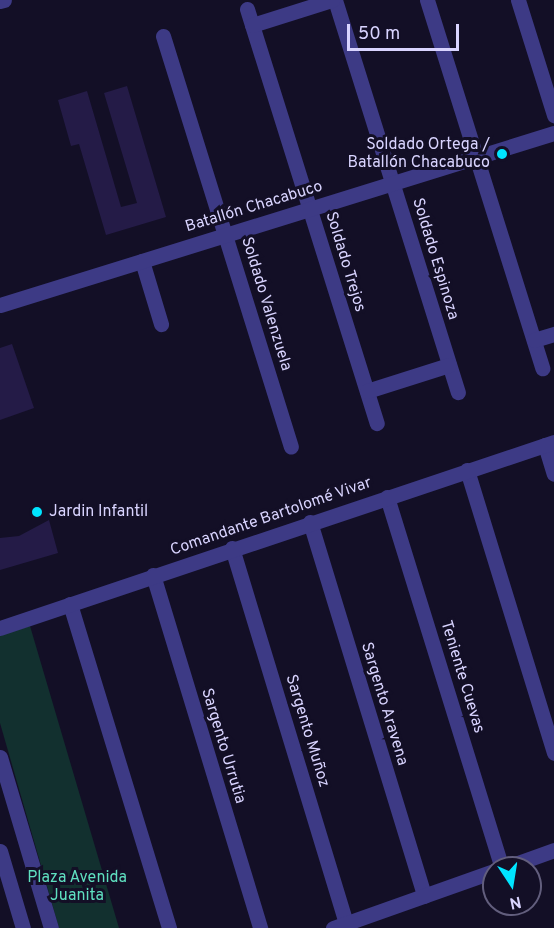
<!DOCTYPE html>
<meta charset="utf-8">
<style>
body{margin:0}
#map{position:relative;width:554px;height:928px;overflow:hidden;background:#130f26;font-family:Overpass,sans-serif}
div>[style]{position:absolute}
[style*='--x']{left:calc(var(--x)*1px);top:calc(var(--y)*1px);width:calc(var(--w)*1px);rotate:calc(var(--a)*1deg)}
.green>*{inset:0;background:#12302f}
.building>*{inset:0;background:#241b47}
.minor>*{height:15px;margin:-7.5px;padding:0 7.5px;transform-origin:7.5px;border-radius:7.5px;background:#3d3a85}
.tertiary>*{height:15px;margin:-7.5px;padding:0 7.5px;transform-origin:7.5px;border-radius:7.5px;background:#3d3a85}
.dots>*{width:16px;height:16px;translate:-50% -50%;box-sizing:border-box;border:3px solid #130f26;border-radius:50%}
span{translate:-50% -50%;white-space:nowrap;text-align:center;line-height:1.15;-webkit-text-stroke:6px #130f26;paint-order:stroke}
.poi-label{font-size:16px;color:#d9d4ff}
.right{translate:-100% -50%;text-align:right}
.left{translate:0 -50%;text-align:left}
.street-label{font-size:16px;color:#d9d4ff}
.park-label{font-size:16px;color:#5fe0c0}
.north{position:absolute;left:482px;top:856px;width:60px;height:60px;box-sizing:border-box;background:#130f26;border:2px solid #625e7d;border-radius:50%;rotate:168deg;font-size:16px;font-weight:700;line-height:24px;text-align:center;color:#d9d4ff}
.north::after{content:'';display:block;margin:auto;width:21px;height:27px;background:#00e5ff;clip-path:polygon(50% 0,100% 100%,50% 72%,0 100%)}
.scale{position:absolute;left:347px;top:24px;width:112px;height:27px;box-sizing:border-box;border:3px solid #d9d4ff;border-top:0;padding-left:8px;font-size:18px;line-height:21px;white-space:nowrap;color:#d9d4ff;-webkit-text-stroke:4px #130f26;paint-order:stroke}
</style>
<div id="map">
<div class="green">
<div style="clip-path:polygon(30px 626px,119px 928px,59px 928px,0 723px,0 635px)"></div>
</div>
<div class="building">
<div style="clip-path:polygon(127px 86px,166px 217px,106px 235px,79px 144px,71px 146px,58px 100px,87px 91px,121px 207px,137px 203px,104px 93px)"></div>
<div style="clip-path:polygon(12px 344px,34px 408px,0 420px,0 348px)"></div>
<div style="clip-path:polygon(49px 520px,58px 553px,0 570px,0 538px,19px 536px)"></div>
</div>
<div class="minor">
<div style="--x:335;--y:0;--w:411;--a:72.6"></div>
<div style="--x:427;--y:0;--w:386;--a:72.6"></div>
<div style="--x:518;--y:0;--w:121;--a:72.6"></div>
<div style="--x:0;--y:1;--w:4;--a:-14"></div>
<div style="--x:247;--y:9;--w:434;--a:72.6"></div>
<div style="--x:252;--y:25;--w:84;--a:-17.4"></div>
<div style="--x:163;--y:36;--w:430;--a:72.7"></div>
<div style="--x:142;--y:261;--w:66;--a:73.2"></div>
<div style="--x:534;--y:340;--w:21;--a:-17"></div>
<div style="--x:367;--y:391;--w:86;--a:-17.6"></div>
<div style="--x:545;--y:445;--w:30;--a:73"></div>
<div style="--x:467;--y:470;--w:296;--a:72.9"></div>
<div style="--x:387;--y:497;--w:388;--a:72.8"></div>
<div style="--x:310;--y:522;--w:391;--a:73"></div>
<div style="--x:232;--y:548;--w:393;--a:73.1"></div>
<div style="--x:153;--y:575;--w:369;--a:73.1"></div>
<div style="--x:70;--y:604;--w:339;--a:73"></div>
<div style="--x:0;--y:628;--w:584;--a:-18.56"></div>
<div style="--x:504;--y:868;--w:53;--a:-19.8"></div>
<div style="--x:333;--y:928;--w:171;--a:-19.5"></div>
</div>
<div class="tertiary">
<div style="--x:0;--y:305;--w:580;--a:-17.25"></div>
<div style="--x:0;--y:757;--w:178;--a:73.4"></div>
<div style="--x:0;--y:851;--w:80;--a:73.4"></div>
</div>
<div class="dots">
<div style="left:502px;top:154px;background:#00e5ff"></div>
<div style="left:37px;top:512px;background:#00e5ff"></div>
</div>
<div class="poi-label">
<span class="right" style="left:490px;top:154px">Soldado Ortega /<br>Batallón Chacabuco</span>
<span class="left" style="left:49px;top:512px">Jardin Infantil</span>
</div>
<div class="street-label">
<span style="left:254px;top:207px;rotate:-17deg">Batallón Chacabuco</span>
<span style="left:435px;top:259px;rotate:73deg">Soldado Espinoza</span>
<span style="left:345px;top:262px;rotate:73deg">Soldado Trejos</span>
<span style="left:266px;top:304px;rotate:73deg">Soldado Valenzuela</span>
<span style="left:271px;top:517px;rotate:-19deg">Comandante Bartolomé Vivar</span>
<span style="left:462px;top:677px;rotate:73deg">Teniente Cuevas</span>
<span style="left:384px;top:704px;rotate:73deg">Sargento Aravena</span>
<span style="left:307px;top:731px;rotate:73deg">Sargento Muñoz</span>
<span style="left:223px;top:746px;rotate:73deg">Sargento Urrutia</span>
</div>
<div class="park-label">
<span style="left:77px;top:887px">Plaza Avenida<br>Juanita</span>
</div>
<div class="north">N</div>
<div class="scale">50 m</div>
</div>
